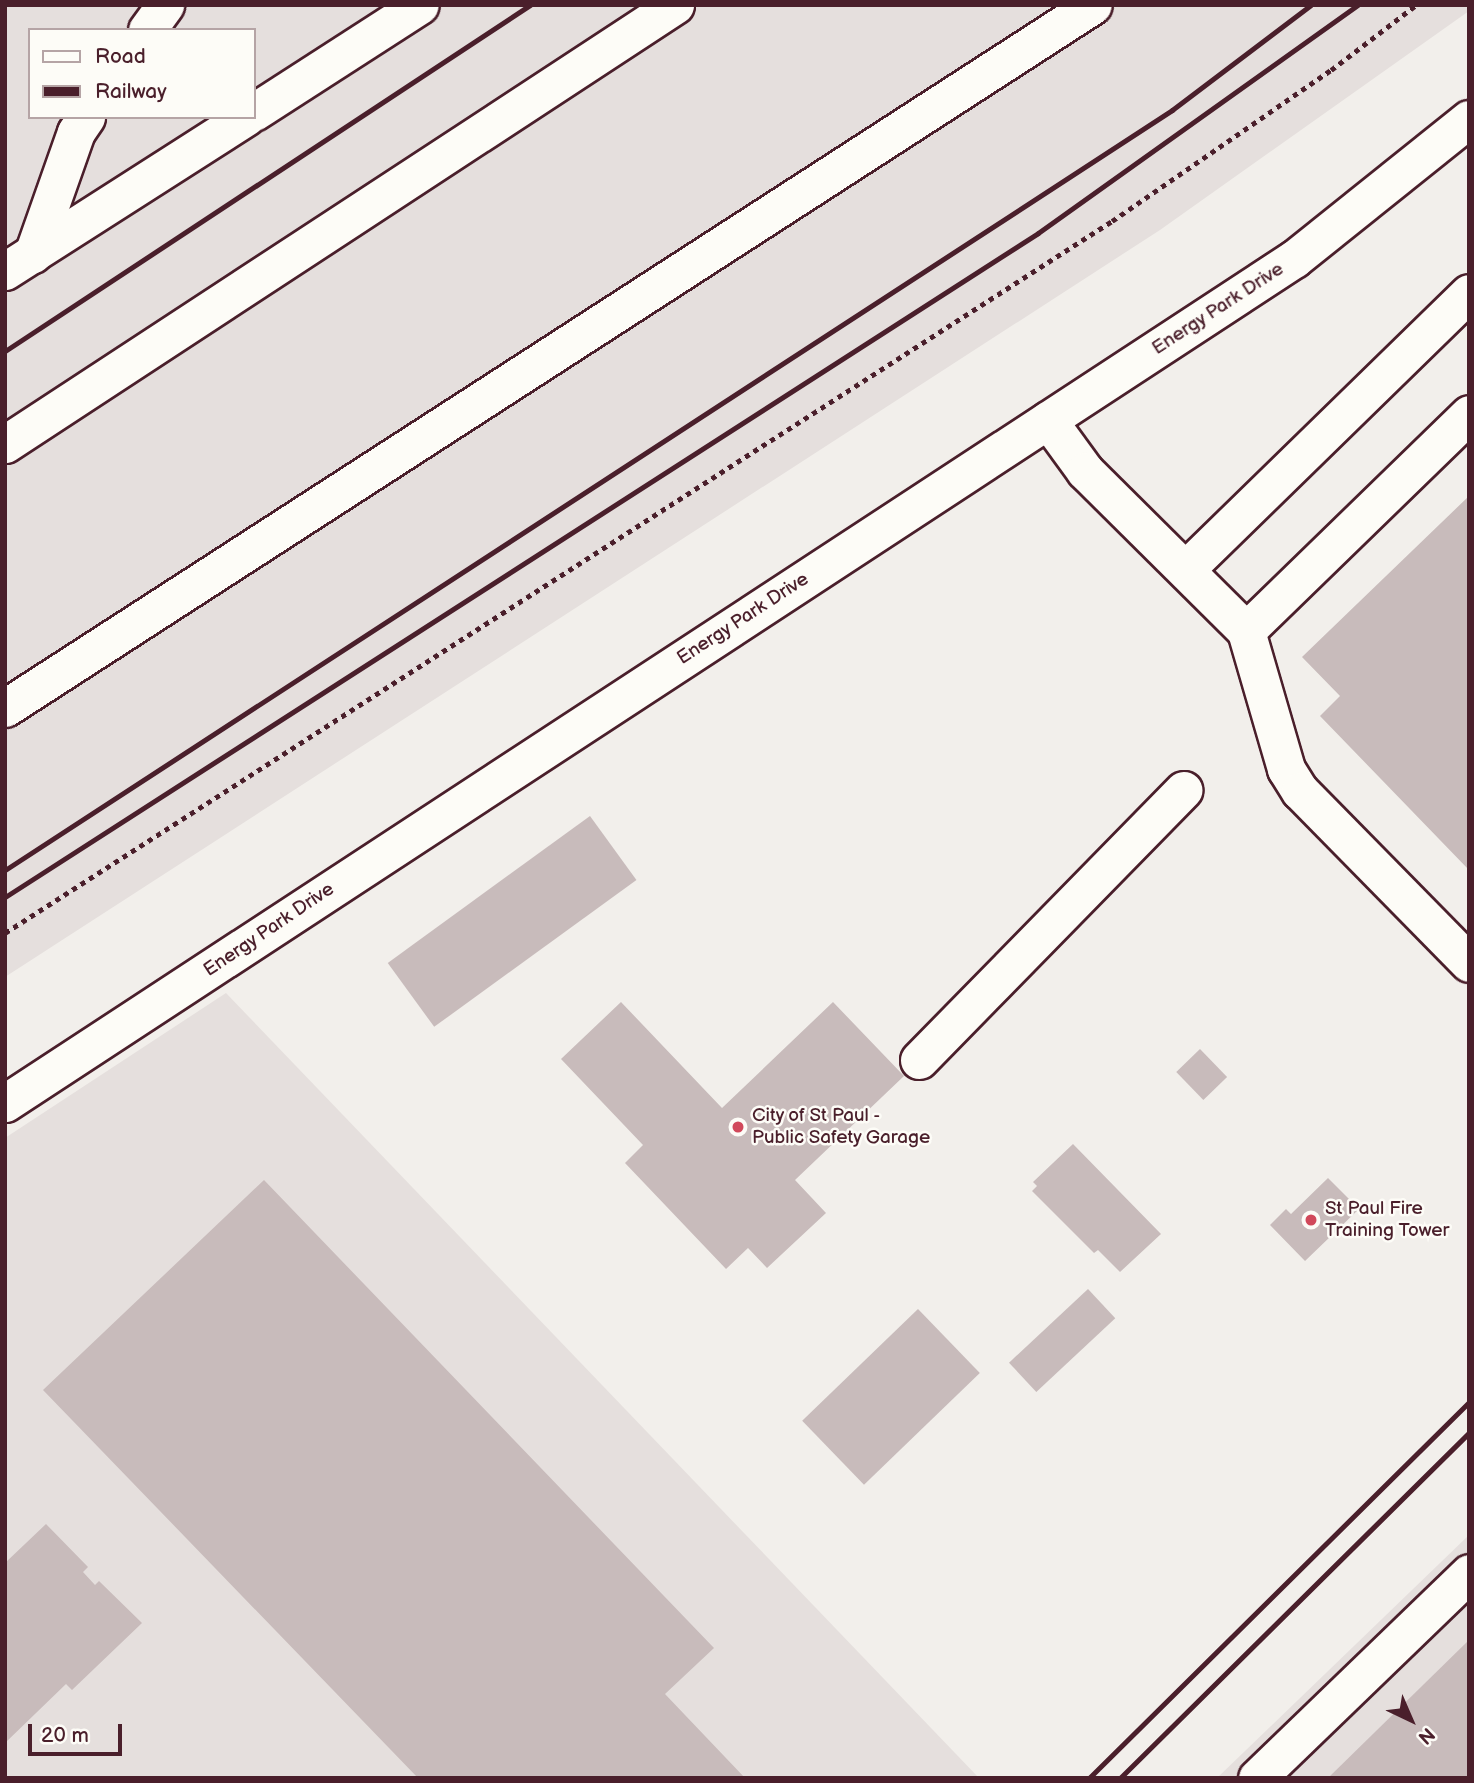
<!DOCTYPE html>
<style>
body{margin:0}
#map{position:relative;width:1474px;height:1783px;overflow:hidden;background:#f2efeb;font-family:"Balsamiq Sans",sans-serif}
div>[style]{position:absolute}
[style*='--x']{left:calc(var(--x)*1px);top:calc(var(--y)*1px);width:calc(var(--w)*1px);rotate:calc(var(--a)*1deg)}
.built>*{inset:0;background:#e5dfdd}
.building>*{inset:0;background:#c8bbbb;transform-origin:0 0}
.path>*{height:4.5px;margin-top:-2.25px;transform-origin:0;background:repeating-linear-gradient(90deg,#4a1f2b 0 5px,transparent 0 10px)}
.roads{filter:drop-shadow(2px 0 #4a1f2b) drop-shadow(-2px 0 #4a1f2b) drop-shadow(0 2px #4a1f2b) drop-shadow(0 -2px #4a1f2b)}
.minor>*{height:37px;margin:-18.5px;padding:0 18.5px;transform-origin:18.5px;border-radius:18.5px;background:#fdfcf7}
.rail>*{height:5px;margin:-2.5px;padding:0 2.5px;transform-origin:2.5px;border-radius:2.5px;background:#4a1f2b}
.dots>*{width:19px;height:19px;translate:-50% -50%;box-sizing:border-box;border:4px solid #fdfcf7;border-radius:50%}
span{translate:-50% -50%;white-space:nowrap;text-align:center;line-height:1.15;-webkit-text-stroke:5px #fdfcf7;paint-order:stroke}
.street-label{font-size:19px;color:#4a1f2b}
.poi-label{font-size:19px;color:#4a1f2b}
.left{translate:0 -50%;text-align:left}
.frame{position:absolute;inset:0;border:7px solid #4a1f2b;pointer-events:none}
.legend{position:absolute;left:28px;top:28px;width:228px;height:91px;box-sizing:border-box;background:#fdfcf7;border:2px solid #b5a4a5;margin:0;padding:9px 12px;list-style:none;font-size:21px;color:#4a1f2b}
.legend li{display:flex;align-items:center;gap:14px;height:35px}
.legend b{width:35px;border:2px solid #b5a4a5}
.north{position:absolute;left:1376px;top:1685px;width:70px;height:70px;-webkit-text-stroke:5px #fdfcf7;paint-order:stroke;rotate:136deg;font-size:19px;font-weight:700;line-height:28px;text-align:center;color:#4a1f2b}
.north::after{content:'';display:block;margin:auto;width:24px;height:32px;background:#4a1f2b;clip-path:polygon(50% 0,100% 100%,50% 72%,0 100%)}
.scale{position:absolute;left:28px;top:1724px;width:94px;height:32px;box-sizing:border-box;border:4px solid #4a1f2b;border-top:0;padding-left:9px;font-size:21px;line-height:24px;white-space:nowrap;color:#4a1f2b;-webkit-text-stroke:5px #fdfcf7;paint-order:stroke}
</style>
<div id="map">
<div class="built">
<div style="clip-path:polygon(evenodd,5px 5px,1469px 5px,1469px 11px,1160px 230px,5px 977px,5px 5px,30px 30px,254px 30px,254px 117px,30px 117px,30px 30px)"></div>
<div style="clip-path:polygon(226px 993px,979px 1778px,5px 1778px,5px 1138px)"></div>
<div style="clip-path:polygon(1469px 1535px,1469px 1778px,1217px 1778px)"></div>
</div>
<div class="building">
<div style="clip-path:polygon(1469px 496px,1469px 870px,1320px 716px,1340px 696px,1302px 657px)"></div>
<div style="left:590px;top:816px;width:79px;height:250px;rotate:54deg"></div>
<div style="clip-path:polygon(621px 1002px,722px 1108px,833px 1002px,904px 1076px,795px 1180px,826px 1213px,767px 1268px,748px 1248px,726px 1269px,625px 1163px,643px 1145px,561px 1059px)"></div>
<div style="left:1200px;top:1049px;width:39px;height:33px;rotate:46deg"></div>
<div style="clip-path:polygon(1073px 1144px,1161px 1234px,1120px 1272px,1098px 1250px,1094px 1253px,1032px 1191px,1037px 1186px,1033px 1182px)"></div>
<div style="clip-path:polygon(1328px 1178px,1359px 1209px,1305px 1261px,1270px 1225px,1286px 1209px,1291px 1214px)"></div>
<div style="clip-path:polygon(264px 1180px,714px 1648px,665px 1694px,745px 1778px,418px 1778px,43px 1390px)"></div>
<div style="left:1088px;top:1289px;width:40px;height:108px;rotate:47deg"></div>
<div style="left:918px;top:1309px;width:89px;height:161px;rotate:46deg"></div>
<div style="clip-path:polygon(46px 1524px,88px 1567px,83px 1572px,95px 1585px,99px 1581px,142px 1623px,72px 1690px,66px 1684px,5px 1743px,5px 1563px)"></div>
<div style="clip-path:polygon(1469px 1640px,1469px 1778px,1328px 1778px)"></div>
</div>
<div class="path">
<div style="--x:5;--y:933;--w:1316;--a:-32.75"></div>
<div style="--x:1112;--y:221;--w:266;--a:-34.6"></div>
<div style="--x:1331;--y:70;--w:107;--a:-37.4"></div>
</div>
<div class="roads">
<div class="minor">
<div style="--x:147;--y:30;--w:31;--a:-54"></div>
<div style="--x:254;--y:112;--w:197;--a:-32.8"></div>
<div style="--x:33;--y:254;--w:129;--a:-70.6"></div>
<div style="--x:76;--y:132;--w:18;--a:-56"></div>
<div style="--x:5;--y:271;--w:286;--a:-32.6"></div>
<div style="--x:1048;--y:420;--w:63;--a:54"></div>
<div style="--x:1085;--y:471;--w:227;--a:44.8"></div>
<div style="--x:1246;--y:631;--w:144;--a:73.8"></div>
<div style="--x:1286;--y:769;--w:26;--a:58"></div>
<div style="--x:1300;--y:791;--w:241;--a:45.5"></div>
<div style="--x:5;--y:444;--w:801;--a:-33.23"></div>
<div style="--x:1186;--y:569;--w:395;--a:-44.3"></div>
<div style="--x:1246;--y:631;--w:311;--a:-44.2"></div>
<div style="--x:5;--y:708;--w:1295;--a:-32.87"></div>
<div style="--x:919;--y:1060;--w:378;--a:-45.6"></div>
<div style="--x:5;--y:1103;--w:1541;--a:-33.22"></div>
<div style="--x:1294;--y:259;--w:224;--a:-38.7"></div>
<div style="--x:1257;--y:1778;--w:295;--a:-44"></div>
</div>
</div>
<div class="rail">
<div style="--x:5;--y:351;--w:629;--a:-33.39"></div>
<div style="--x:5;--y:870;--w:1393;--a:-33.07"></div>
<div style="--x:1172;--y:110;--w:174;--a:-37.1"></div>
<div style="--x:5;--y:897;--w:1228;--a:-32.73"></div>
<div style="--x:1038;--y:233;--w:393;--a:-35.5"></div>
<div style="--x:1089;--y:1778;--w:535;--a:-44.7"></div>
<div style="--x:1120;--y:1778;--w:491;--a:-44.7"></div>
</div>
<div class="dots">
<div style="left:738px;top:1127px;background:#d1495b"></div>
<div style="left:1311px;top:1220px;background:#d1495b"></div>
</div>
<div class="street-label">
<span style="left:1218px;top:309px;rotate:-33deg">Energy Park Drive</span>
<span style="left:743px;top:619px;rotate:-33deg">Energy Park Drive</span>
<span style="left:269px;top:930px;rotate:-34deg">Energy Park Drive</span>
</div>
<div class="poi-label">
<span class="left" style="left:752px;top:1127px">City of St Paul -<br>Public Safety Garage</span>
<span class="left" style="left:1325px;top:1220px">St Paul Fire<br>Training Tower</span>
</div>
<div class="frame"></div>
<ul class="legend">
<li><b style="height:9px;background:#fdfcf7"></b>Road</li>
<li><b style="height:9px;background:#4a1f2b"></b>Railway</li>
</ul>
<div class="north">N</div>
<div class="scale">20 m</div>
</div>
